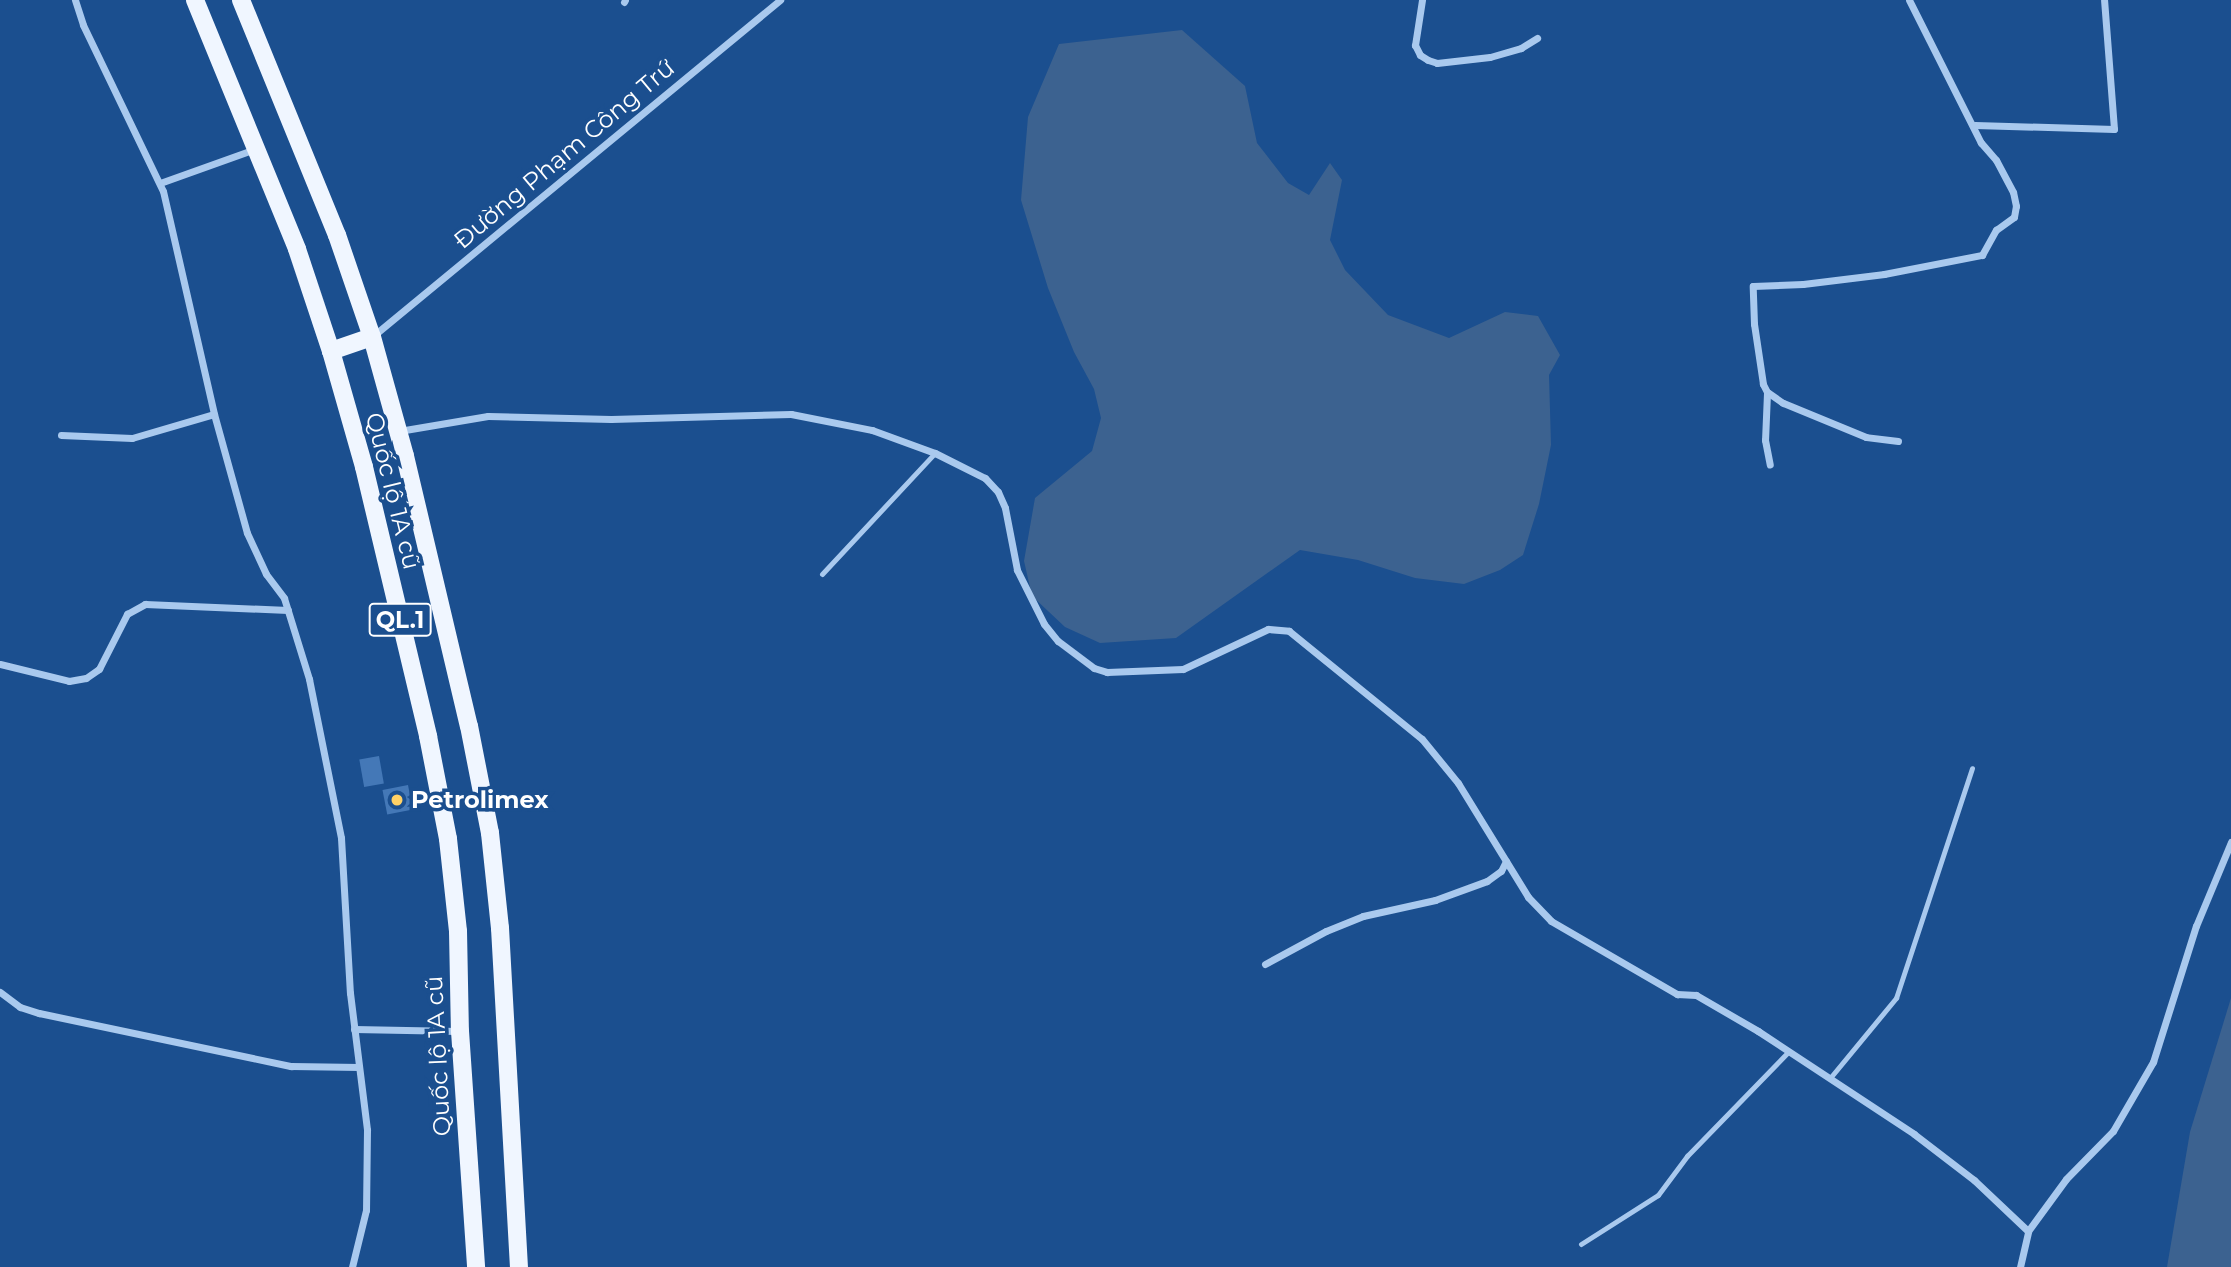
<!DOCTYPE html>
<meta charset="utf-8">
<style>
body{margin:0}
#map{position:relative;width:2231px;height:1267px;overflow:hidden;background:#1b4f8f;font-family:Montserrat,sans-serif}
div>[style]{position:absolute}
[style*='--x']{left:calc(var(--x)*1px);top:calc(var(--y)*1px);width:calc(var(--w)*1px);rotate:calc(var(--a)*1deg)}
.water>*{inset:0;background:#3c6290}
.building>*{inset:0;background:#4478b7;transform-origin:0 0}
.lane>*{height:5px;margin:-2.5px;padding:0 2.5px;transform-origin:2.5px;border-radius:2.5px;background:#a9c9ee}
.street>*{height:7px;margin:-3.5px;padding:0 3.5px;transform-origin:3.5px;border-radius:3.5px;background:#a9c9ee}
.primary>*{height:18px;margin:-9px;padding:0 9px;transform-origin:9px;border-radius:9px;background:#f0f6ff}
.dots>*{width:19px;height:19px;translate:-50% -50%;box-sizing:border-box;border:4px solid #1b4f8f;border-radius:50%}
span{translate:-50% -50%;white-space:nowrap;text-align:center;line-height:1.15;-webkit-text-stroke:7px #1b4f8f;paint-order:stroke}
.shield-label span{padding:2px 5px;background:#1b4f8f;border:2px solid;border-radius:5px;-webkit-text-stroke-width:0}
.shield-label{font-size:23px;color:#fff;font-weight:700}
.street-label{font-size:24px;color:#fff}
.poi-label{font-size:24px;color:#fff;font-weight:700}
.left{translate:0 -50%;text-align:left}
</style>
<div id="map">
<div class="water">
<div style="clip-path:polygon(1182px 30px,1245px 86px,1257px 143px,1288px 183px,1309px 195px,1330px 163px,1342px 180px,1330px 240px,1345px 270px,1388px 315px,1449px 338px,1505px 312px,1538px 316px,1560px 355px,1549px 375px,1551px 445px,1539px 504px,1523px 555px,1500px 570px,1464px 584px,1415px 578px,1358px 560px,1300px 550px,1176px 638px,1100px 643px,1065px 627px,1032px 596px,1024px 561px,1035px 498px,1092px 451px,1101px 418px,1094px 389px,1074px 352px,1048px 288px,1021px 200px,1028px 117px,1059px 44px)"></div>
<div style="clip-path:polygon(2231px 998px,2231px 1267px,2167px 1267px,2190px 1132px)"></div>
</div>
<div class="building">
<div style="left:379px;top:756px;width:28px;height:20px;rotate:80deg"></div>
<div style="left:408px;top:785px;width:25px;height:26px;rotate:79deg"></div>
</div>
<div class="lane">
<div style="--x:822;--y:574;--w:166;--a:-47"></div>
<div style="--x:1830;--y:1078;--w:104;--a:-50.5"></div>
<div style="--x:1896;--y:998;--w:242;--a:-71.7"></div>
<div style="--x:1581;--y:1244;--w:91;--a:-32.5"></div>
<div style="--x:1658;--y:1195;--w:49;--a:-53.4"></div>
<div style="--x:1687;--y:1156;--w:146;--a:-45.8"></div>
</div>
<div class="street">
<div style="--x:75;--y:0;--w:26;--a:72"></div>
<div style="--x:83;--y:25;--w:184;--a:64.3"></div>
<div style="--x:163;--y:191;--w:229;--a:77.1"></div>
<div style="--x:214;--y:414;--w:123;--a:74.5"></div>
<div style="--x:247;--y:533;--w:45;--a:65.1"></div>
<div style="--x:266;--y:574;--w:30;--a:53"></div>
<div style="--x:284;--y:598;--w:85;--a:72.8"></div>
<div style="--x:309;--y:679;--w:162;--a:78.6"></div>
<div style="--x:341;--y:838;--w:155;--a:86.7"></div>
<div style="--x:350;--y:993;--w:138;--a:82.9"></div>
<div style="--x:367;--y:1130;--w:80;--a:90.7"></div>
<div style="--x:366;--y:1210;--w:59;--a:103.8"></div>
<div style="--x:1422;--y:0;--w:46;--a:98.8"></div>
<div style="--x:1415;--y:45;--w:11;--a:63"></div>
<div style="--x:1420;--y:55;--w:9;--a:32"></div>
<div style="--x:1428;--y:60;--w:9;--a:18"></div>
<div style="--x:1437;--y:63;--w:53;--a:-6.5"></div>
<div style="--x:1490;--y:57;--w:32;--a:-16"></div>
<div style="--x:1521;--y:48;--w:19;--a:-32"></div>
<div style="--x:624;--y:2;--w:2;--a:-63"></div>
<div style="--x:1975;--y:125;--w:139;--a:1.6"></div>
<div style="--x:2114;--y:129;--w:129;--a:-94.4"></div>
<div style="--x:160;--y:183;--w:101;--a:-19.7"></div>
<div style="--x:373;--y:336;--w:528;--a:-39.54"></div>
<div style="--x:1767;--y:393;--w:47;--a:92.4"></div>
<div style="--x:1765;--y:440;--w:25;--a:79"></div>
<div style="--x:399;--y:431;--w:90;--a:-9.6"></div>
<div style="--x:488;--y:416;--w:123;--a:1.4"></div>
<div style="--x:611;--y:419;--w:180;--a:-1.6"></div>
<div style="--x:791;--y:414;--w:83;--a:11.2"></div>
<div style="--x:872;--y:430;--w:67;--a:20.1"></div>
<div style="--x:935;--y:453;--w:56;--a:26.6"></div>
<div style="--x:985;--y:478;--w:19;--a:47"></div>
<div style="--x:998;--y:492;--w:17;--a:66"></div>
<div style="--x:1005;--y:508;--w:63;--a:79"></div>
<div style="--x:1017;--y:570;--w:60;--a:63.4"></div>
<div style="--x:1044;--y:624;--w:22;--a:51"></div>
<div style="--x:1058;--y:641;--w:45;--a:36.9"></div>
<div style="--x:1094;--y:668;--w:14;--a:17"></div>
<div style="--x:1107;--y:672;--w:76;--a:-2.3"></div>
<div style="--x:1183;--y:669;--w:94;--a:-25.2"></div>
<div style="--x:1268;--y:629;--w:21;--a:5"></div>
<div style="--x:1289;--y:631;--w:171;--a:39.1"></div>
<div style="--x:1422;--y:739;--w:57;--a:50.7"></div>
<div style="--x:1458;--y:783;--w:134;--a:58.4"></div>
<div style="--x:1528;--y:897;--w:33;--a:46"></div>
<div style="--x:1551;--y:921;--w:146;--a:30.1"></div>
<div style="--x:1677;--y:994;--w:19;--a:3"></div>
<div style="--x:1696;--y:995;--w:72;--a:30.1"></div>
<div style="--x:1758;--y:1031;--w:187;--a:33.4"></div>
<div style="--x:1914;--y:1134;--w:76;--a:37.5"></div>
<div style="--x:1974;--y:1180;--w:74;--a:43.4"></div>
<div style="--x:61;--y:435;--w:71;--a:2.4"></div>
<div style="--x:132;--y:438;--w:85;--a:-16.3"></div>
<div style="--x:1898;--y:441;--w:32;--a:-173"></div>
<div style="--x:1866;--y:437;--w:90;--a:-157.7"></div>
<div style="--x:1783;--y:403;--w:19;--a:-145"></div>
<div style="--x:1767;--y:392;--w:9;--a:-117"></div>
<div style="--x:1763;--y:384;--w:61;--a:-98.5"></div>
<div style="--x:1754;--y:324;--w:38;--a:-92"></div>
<div style="--x:1753;--y:286;--w:50;--a:-2.3"></div>
<div style="--x:1803;--y:284;--w:82;--a:-7"></div>
<div style="--x:1884;--y:274;--w:100;--a:-11"></div>
<div style="--x:1982;--y:255;--w:29;--a:-61"></div>
<div style="--x:1996;--y:230;--w:22;--a:-36"></div>
<div style="--x:2014;--y:217;--w:11;--a:-80"></div>
<div style="--x:2016;--y:206;--w:14;--a:-102"></div>
<div style="--x:2013;--y:192;--w:36;--a:-118"></div>
<div style="--x:1996;--y:160;--w:23;--a:-131"></div>
<div style="--x:1981;--y:143;--w:160;--a:-116.7"></div>
<div style="--x:0;--y:664;--w:71;--a:13.8"></div>
<div style="--x:69;--y:681;--w:17;--a:-10"></div>
<div style="--x:86;--y:678;--w:16;--a:-35"></div>
<div style="--x:99;--y:669;--w:62;--a:-63"></div>
<div style="--x:127;--y:614;--w:21;--a:-29"></div>
<div style="--x:145;--y:604;--w:143;--a:2.4"></div>
<div style="--x:1265;--y:964;--w:69;--a:-28.4"></div>
<div style="--x:1326;--y:931;--w:40;--a:-22"></div>
<div style="--x:1363;--y:916;--w:74;--a:-12.5"></div>
<div style="--x:1435;--y:900;--w:55;--a:-20.1"></div>
<div style="--x:1487;--y:881;--w:17;--a:-36"></div>
<div style="--x:1501;--y:871;--w:11;--a:-63"></div>
<div style="--x:0;--y:992;--w:25;--a:37"></div>
<div style="--x:20;--y:1007;--w:20;--a:18"></div>
<div style="--x:39;--y:1013;--w:258;--a:11.9"></div>
<div style="--x:291;--y:1066;--w:68;--a:0.8"></div>
<div style="--x:354;--y:1029;--w:104;--a:1.1"></div>
<div style="--x:2020;--y:1267;--w:37;--a:-77"></div>
<div style="--x:2028;--y:1231;--w:64;--a:-53.8"></div>
<div style="--x:2066;--y:1179;--w:67;--a:-45.6"></div>
<div style="--x:2113;--y:1131;--w:80;--a:-59.9"></div>
<div style="--x:2153;--y:1062;--w:143;--a:-72.5"></div>
<div style="--x:2196;--y:926;--w:91;--a:-67.4"></div>
</div>
<div class="primary">
<div style="--x:195;--y:0;--w:269;--a:67.7"></div>
<div style="--x:297;--y:249;--w:108;--a:71.6"></div>
<div style="--x:331;--y:351;--w:121;--a:74.1"></div>
<div style="--x:364;--y:467;--w:277;--a:76.6"></div>
<div style="--x:428;--y:736;--w:105;--a:79"></div>
<div style="--x:448;--y:839;--w:93;--a:83.8"></div>
<div style="--x:458;--y:931;--w:100;--a:88.9"></div>
<div style="--x:460;--y:1031;--w:237;--a:86.1"></div>
<div style="--x:241;--y:0;--w:254;--a:67.8"></div>
<div style="--x:337;--y:235;--w:108;--a:71.1"></div>
<div style="--x:372;--y:337;--w:123;--a:74.5"></div>
<div style="--x:405;--y:456;--w:277;--a:76.7"></div>
<div style="--x:469;--y:726;--w:109;--a:78.9"></div>
<div style="--x:490;--y:833;--w:96;--a:84"></div>
<div style="--x:500;--y:928;--w:340;--a:86.8"></div>
<div style="--x:331;--y:351;--w:43;--a:-18.9"></div>
</div>
<div class="dots">
<div style="left:397px;top:800px;background:#ffd166"></div>
</div>
<div class="shield-label">
<span style="left:400px;top:620px">QL.1</span>
</div>
<div class="street-label">
<span style="left:564px;top:154px;rotate:-40deg">Đường Phạm Công Trứ</span>
<span style="left:393px;top:491px;rotate:76deg">Quốc lộ 1A cũ</span>
<span style="left:438px;top:1056px;rotate:-93deg">Quốc lộ 1A cũ</span>
</div>
<div class="poi-label">
<span class="left" style="left:411px;top:800px">Petrolimex</span>
</div>
</div>
